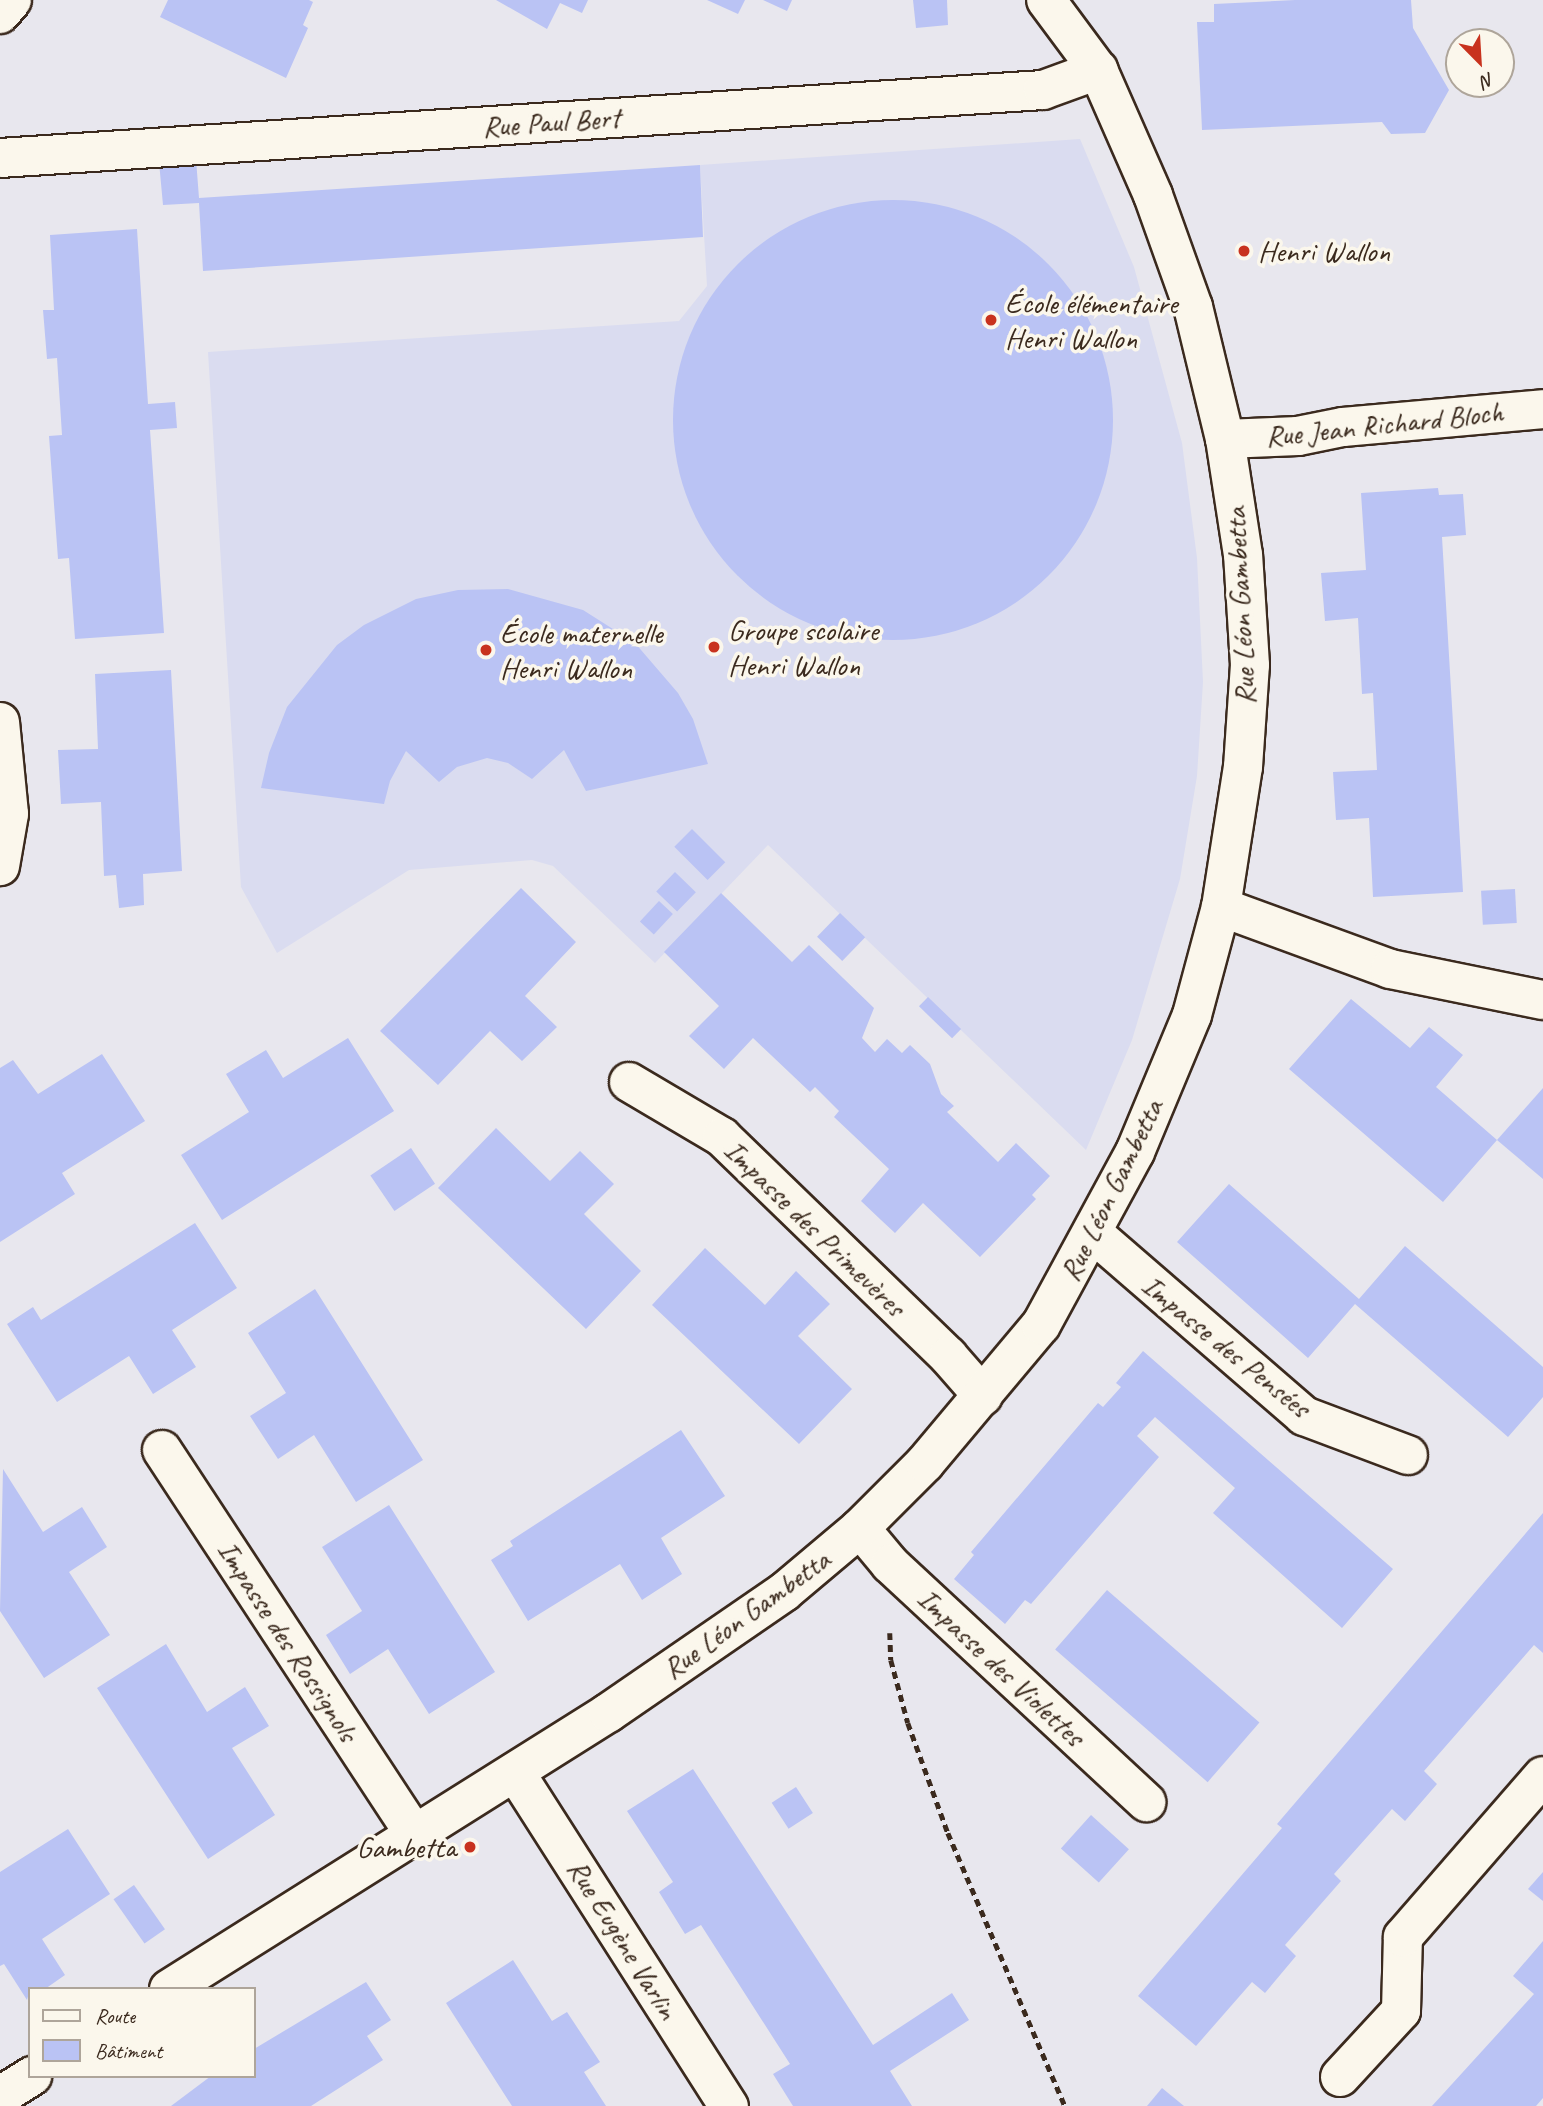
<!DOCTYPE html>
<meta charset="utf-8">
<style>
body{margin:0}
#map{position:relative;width:1543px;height:2106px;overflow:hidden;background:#e8e7ee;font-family:Caveat,sans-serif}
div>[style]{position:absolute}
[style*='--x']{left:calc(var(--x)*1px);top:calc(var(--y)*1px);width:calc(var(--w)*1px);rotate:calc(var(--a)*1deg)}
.built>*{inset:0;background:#dadcf0}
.building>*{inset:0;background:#bac3f4;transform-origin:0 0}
.round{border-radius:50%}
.path>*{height:4.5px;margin-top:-2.25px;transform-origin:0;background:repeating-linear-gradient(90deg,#3b2a1e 0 7px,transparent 0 12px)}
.roads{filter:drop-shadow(2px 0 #3b2a1e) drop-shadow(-2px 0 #3b2a1e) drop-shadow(0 2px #3b2a1e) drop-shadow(0 -2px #3b2a1e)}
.street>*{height:38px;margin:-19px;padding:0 19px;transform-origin:19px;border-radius:19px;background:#fbf7ec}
.dots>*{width:19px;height:19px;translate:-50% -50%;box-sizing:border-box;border:4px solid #fbf7ec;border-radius:50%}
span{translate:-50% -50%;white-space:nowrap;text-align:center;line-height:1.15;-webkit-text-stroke:7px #fbf7ec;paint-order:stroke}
.street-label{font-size:30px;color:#3b2a1e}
.poi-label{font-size:30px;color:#3b2a1e}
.left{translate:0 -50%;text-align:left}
.right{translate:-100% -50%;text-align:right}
.legend{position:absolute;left:28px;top:1987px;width:228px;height:91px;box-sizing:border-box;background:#fbf7ec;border:2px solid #aea59a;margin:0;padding:9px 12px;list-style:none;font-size:21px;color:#3b2a1e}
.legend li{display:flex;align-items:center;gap:14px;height:35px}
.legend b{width:35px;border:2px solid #aea59a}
.north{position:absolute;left:1445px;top:28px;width:70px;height:70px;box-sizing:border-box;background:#fbf7ec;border:2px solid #aea59a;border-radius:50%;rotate:156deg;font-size:19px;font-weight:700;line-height:28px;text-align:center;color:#3b2a1e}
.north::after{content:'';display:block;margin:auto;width:24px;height:32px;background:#c8321e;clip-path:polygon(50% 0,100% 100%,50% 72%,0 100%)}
</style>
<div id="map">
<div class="built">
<div style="clip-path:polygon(1080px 139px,1134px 267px,1182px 443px,1197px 558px,1203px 682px,1197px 776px,1180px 879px,1132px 1040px,1086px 1150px,768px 845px,655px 963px,553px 866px,532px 860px,409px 870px,277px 953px,241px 887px,208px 352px,679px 321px,707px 286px,700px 165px)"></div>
</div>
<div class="building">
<div style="clip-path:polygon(168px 0,309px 0,313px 2px,303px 25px,308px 28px,286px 78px,160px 17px)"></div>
<div style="clip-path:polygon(496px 0,588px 0,582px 13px,560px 3px,547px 29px)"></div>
<div style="clip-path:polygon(707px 0,745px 0,738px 14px)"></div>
<div style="clip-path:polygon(763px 0,792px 0,787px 11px)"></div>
<div style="clip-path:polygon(913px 0,947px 0,948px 25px,916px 28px)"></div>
<div style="clip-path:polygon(1295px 0,1411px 0,1413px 28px,1449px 90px,1425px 133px,1391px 134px,1382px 122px,1202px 130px,1197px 22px,1214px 22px,1214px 4px)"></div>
<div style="clip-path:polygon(196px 159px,199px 198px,700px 165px,703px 237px,203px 271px,199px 203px,163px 205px,159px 162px)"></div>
<div class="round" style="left:673px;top:200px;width:440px;height:440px"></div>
<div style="clip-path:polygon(137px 229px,148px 404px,175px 402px,177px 428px,150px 430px,164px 633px,75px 639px,69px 558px,58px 559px,49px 436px,62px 435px,57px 358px,47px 359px,43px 310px,54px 310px,50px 235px)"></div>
<div style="clip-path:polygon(1438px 488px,1439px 495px,1463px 494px,1466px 535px,1442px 537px,1463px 892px,1373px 897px,1369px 818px,1336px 820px,1333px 772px,1377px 770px,1373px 693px,1362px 694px,1358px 618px,1325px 621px,1321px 573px,1366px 570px,1361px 493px)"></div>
<div style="clip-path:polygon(508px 589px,583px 610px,635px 643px,678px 693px,693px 719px,708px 764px,586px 791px,564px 750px,532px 779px,508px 763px,487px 758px,457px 767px,439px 782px,406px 751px,390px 781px,384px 804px,261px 788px,269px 753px,287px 707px,337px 645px,364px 625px,416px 599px,458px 590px)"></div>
<div style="clip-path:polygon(171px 670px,182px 871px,143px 874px,144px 905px,119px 908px,116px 875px,104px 876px,101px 802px,61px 804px,58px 750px,98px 749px,95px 674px)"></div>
<div style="left:692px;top:829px;width:47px;height:25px;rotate:45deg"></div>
<div style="left:675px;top:872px;width:29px;height:27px;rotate:44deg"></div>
<div style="clip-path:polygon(521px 888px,576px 942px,525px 996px,557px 1027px,522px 1061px,490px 1031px,438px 1085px,380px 1031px)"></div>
<div style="left:1515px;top:889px;width:34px;height:34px;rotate:87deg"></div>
<div style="clip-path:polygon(721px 893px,792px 962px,809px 945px,843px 978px,874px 1008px,862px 1038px,875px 1052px,887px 1039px,902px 1053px,910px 1045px,930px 1064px,941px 1094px,954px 1106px,947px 1112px,998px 1162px,1016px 1143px,1050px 1176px,1032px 1195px,1036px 1199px,980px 1257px,923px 1203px,895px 1233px,881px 1220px,861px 1201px,889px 1169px,834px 1117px,839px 1111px,815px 1087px,810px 1092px,753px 1038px,724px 1069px,689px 1036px,719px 1006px,664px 952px)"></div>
<div style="left:659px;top:901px;width:19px;height:28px;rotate:43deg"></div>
<div style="left:840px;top:913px;width:35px;height:33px;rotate:44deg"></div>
<div style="left:928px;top:997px;width:46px;height:13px;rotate:44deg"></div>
<div style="clip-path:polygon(1351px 999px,1410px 1048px,1429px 1027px,1463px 1055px,1436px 1087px,1497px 1140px,1443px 1202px,1289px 1069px)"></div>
<div style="clip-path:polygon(348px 1038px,394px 1111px,222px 1220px,181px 1155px,249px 1112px,226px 1074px,266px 1050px,283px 1078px)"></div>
<div style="clip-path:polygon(102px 1054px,145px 1121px,62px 1173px,75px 1194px,0 1242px,0 1068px,13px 1060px,38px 1094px)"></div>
<div style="clip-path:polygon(1543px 1088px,1543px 1179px,1497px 1140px)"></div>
<div style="clip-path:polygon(496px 1128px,550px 1181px,580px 1151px,614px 1184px,584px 1214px,641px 1271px,586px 1329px,438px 1188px)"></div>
<div style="left:411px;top:1148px;width:43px;height:49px;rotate:56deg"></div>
<div style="clip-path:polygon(1229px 1184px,1359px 1299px,1405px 1246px,1543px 1367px,1543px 1397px,1508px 1437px,1355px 1304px,1308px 1358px,1177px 1242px)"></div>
<div style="clip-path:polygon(195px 1223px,237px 1288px,172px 1330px,196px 1367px,153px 1394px,129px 1356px,57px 1402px,7px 1324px,33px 1307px,41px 1320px)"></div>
<div style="clip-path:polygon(705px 1248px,765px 1305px,796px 1271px,830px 1304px,798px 1336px,852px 1389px,799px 1444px,652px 1305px)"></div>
<div style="clip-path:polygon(315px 1289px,423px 1460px,356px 1502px,314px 1435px,278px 1459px,250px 1416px,286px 1393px,248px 1333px)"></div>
<div style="clip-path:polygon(1143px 1351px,1393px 1569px,1342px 1628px,1213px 1513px,1235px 1488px,1155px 1417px,1137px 1436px,1159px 1457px,1031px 1604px,1025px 1600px,1005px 1624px,954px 1579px,974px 1555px,971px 1552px,1098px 1403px,1103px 1407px,1121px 1387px,1116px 1383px)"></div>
<div style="clip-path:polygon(681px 1430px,725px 1496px,661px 1538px,682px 1574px,642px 1600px,620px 1564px,528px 1621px,491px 1560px,513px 1546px,510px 1541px)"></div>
<div style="clip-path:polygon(3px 1469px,43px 1532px,82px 1507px,107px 1547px,69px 1572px,110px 1635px,44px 1678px,0 1611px)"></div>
<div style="clip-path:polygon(389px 1505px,495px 1672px,429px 1714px,388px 1649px,350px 1674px,326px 1635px,362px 1611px,322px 1547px)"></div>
<div style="clip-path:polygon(1543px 1513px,1543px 1653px,1534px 1645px,1424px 1771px,1437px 1784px,1405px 1821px,1392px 1809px,1334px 1874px,1341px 1881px,1285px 1945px,1296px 1956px,1265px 1993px,1252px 1982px,1196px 2046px,1138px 1996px,1282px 1828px,1277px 1824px)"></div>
<div style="left:1107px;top:1590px;width:202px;height:79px;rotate:41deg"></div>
<div style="clip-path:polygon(166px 1644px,207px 1712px,245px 1687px,269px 1726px,232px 1748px,275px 1815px,208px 1859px,97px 1688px)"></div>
<div style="clip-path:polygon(693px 1769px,873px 2045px,952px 1993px,969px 2020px,890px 2071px,912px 2106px,793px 2106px,773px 2074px,790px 2064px,701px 1925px,685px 1934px,659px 1892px,673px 1882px,627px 1811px)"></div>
<div style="left:796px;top:1787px;width:31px;height:29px;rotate:57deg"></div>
<div style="left:1091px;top:1815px;width:51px;height:45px;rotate:42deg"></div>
<div style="clip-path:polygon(68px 1829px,110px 1894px,42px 1939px,65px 1975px,45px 1989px,30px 1989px,27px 2000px,4px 1964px,0 1966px,0 1872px)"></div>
<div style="clip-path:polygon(1543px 1872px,1543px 1901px,1528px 1889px)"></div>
<div style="left:134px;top:1885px;width:54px;height:25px;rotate:55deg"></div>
<div style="clip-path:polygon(1543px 1941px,1543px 2098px,1536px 2106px,1432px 2106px,1534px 1994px,1513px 1976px)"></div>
<div style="clip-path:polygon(513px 1960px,552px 2021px,567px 2012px,600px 2062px,584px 2072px,606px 2106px,512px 2106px,446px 2003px)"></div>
<div style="clip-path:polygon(366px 1982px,391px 2020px,367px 2036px,383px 2060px,311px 2106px,171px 2106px,211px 2076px,254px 2076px,254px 2049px)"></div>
<div style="clip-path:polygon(1162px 2088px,1184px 2106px,1147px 2106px)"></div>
</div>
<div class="path">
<div style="--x:890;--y:1633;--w:27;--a:88"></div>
<div style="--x:891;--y:1660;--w:65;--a:74.9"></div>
<div style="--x:908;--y:1723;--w:117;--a:70"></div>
<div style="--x:948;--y:1833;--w:297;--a:66.8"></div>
</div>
<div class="roads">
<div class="street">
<div style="--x:0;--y:14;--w:18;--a:-49"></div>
<div style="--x:0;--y:158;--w:1045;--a:-3.73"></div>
<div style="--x:1043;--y:90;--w:59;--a:-20"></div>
<div style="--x:1225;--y:439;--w:73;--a:-2.4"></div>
<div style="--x:1298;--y:436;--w:46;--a:-11.3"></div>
<div style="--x:1343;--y:427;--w:201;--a:-5.1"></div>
<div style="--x:0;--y:722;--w:92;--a:84.4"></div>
<div style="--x:9;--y:814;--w:53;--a:99.8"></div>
<div style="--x:1221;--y:907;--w:180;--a:20.1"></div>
<div style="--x:1390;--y:969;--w:156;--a:11.5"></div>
<div style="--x:629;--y:1082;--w:108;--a:30.6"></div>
<div style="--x:722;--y:1137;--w:315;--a:44.1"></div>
<div style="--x:948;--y:1356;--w:53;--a:48.8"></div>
<div style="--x:1094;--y:1234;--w:278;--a:40.9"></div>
<div style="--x:1304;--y:1416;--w:111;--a:20.6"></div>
<div style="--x:162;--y:1450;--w:458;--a:56.7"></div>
<div style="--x:860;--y:1528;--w:47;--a:50.2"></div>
<div style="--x:890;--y:1564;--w:350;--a:42.9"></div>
<div style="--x:515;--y:1772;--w:397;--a:57.4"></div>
<div style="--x:169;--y:1989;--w:519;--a:-32.16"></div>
<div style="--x:608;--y:1713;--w:214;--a:-34.5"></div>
<div style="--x:784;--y:1592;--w:99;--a:-40.1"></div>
<div style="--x:860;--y:1528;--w:92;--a:-45"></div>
<div style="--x:925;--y:1463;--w:180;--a:-50"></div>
<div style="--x:1041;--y:1325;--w:197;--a:-61.5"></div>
<div style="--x:1135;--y:1152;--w:148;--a:-67.4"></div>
<div style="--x:1192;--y:1015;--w:112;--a:-75"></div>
<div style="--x:1221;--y:907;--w:142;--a:-81.1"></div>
<div style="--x:1243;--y:767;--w:102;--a:-86.1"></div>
<div style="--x:1250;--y:665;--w:110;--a:-93.6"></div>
<div style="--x:1243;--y:555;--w:117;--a:-98.8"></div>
<div style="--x:1225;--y:439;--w:136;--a:-103.6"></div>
<div style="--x:1193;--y:307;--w:119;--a:-109.7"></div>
<div style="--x:1153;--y:195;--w:137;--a:-113.7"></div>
<div style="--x:1098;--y:70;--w:87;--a:-126.6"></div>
<div style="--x:1340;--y:2077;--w:90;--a:-47.3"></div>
<div style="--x:1401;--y:2011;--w:74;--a:-88.5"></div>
<div style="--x:1403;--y:1937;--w:213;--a:-49"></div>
<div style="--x:0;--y:2096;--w:38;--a:-32"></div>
</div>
</div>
<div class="dots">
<div style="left:1244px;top:251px;background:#c8321e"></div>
<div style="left:991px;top:320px;background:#c8321e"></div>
<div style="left:714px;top:647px;background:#c8321e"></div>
<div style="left:486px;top:650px;background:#c8321e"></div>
<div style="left:470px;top:1847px;background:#c8321e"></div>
</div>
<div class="street-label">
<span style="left:551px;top:122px;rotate:-4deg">Rue Paul Bert</span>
<span style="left:1384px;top:424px;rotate:-6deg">Rue Jean Richard Bloch</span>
<span style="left:1240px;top:606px;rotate:-93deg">Rue Léon Gambetta</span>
<span style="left:1111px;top:1190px;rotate:-64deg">Rue Léon Gambetta</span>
<span style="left:815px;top:1228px;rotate:44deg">Impasse des Primevères</span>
<span style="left:1226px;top:1346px;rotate:39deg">Impasse des Pensées</span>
<span style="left:746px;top:1614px;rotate:-36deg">Rue Léon Gambetta</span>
<span style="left:288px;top:1641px;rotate:57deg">Impasse des Rossignols</span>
<span style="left:1001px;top:1667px;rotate:43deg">Impasse des Violettes</span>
<span style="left:623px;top:1939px;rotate:58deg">Rue Eugène Varlin</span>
</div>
<div class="poi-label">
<span class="left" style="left:1258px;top:251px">Henri Wallon</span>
<span class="left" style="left:1005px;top:320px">École élémentaire<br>Henri Wallon</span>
<span class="left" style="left:728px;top:647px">Groupe scolaire<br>Henri Wallon</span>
<span class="left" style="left:500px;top:650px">École maternelle<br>Henri Wallon</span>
<span class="right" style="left:456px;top:1847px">Gambetta</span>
</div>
<ul class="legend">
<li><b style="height:9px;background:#fbf7ec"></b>Route</li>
<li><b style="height:19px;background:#bac3f4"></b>Bâtiment</li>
</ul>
<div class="north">N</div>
</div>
